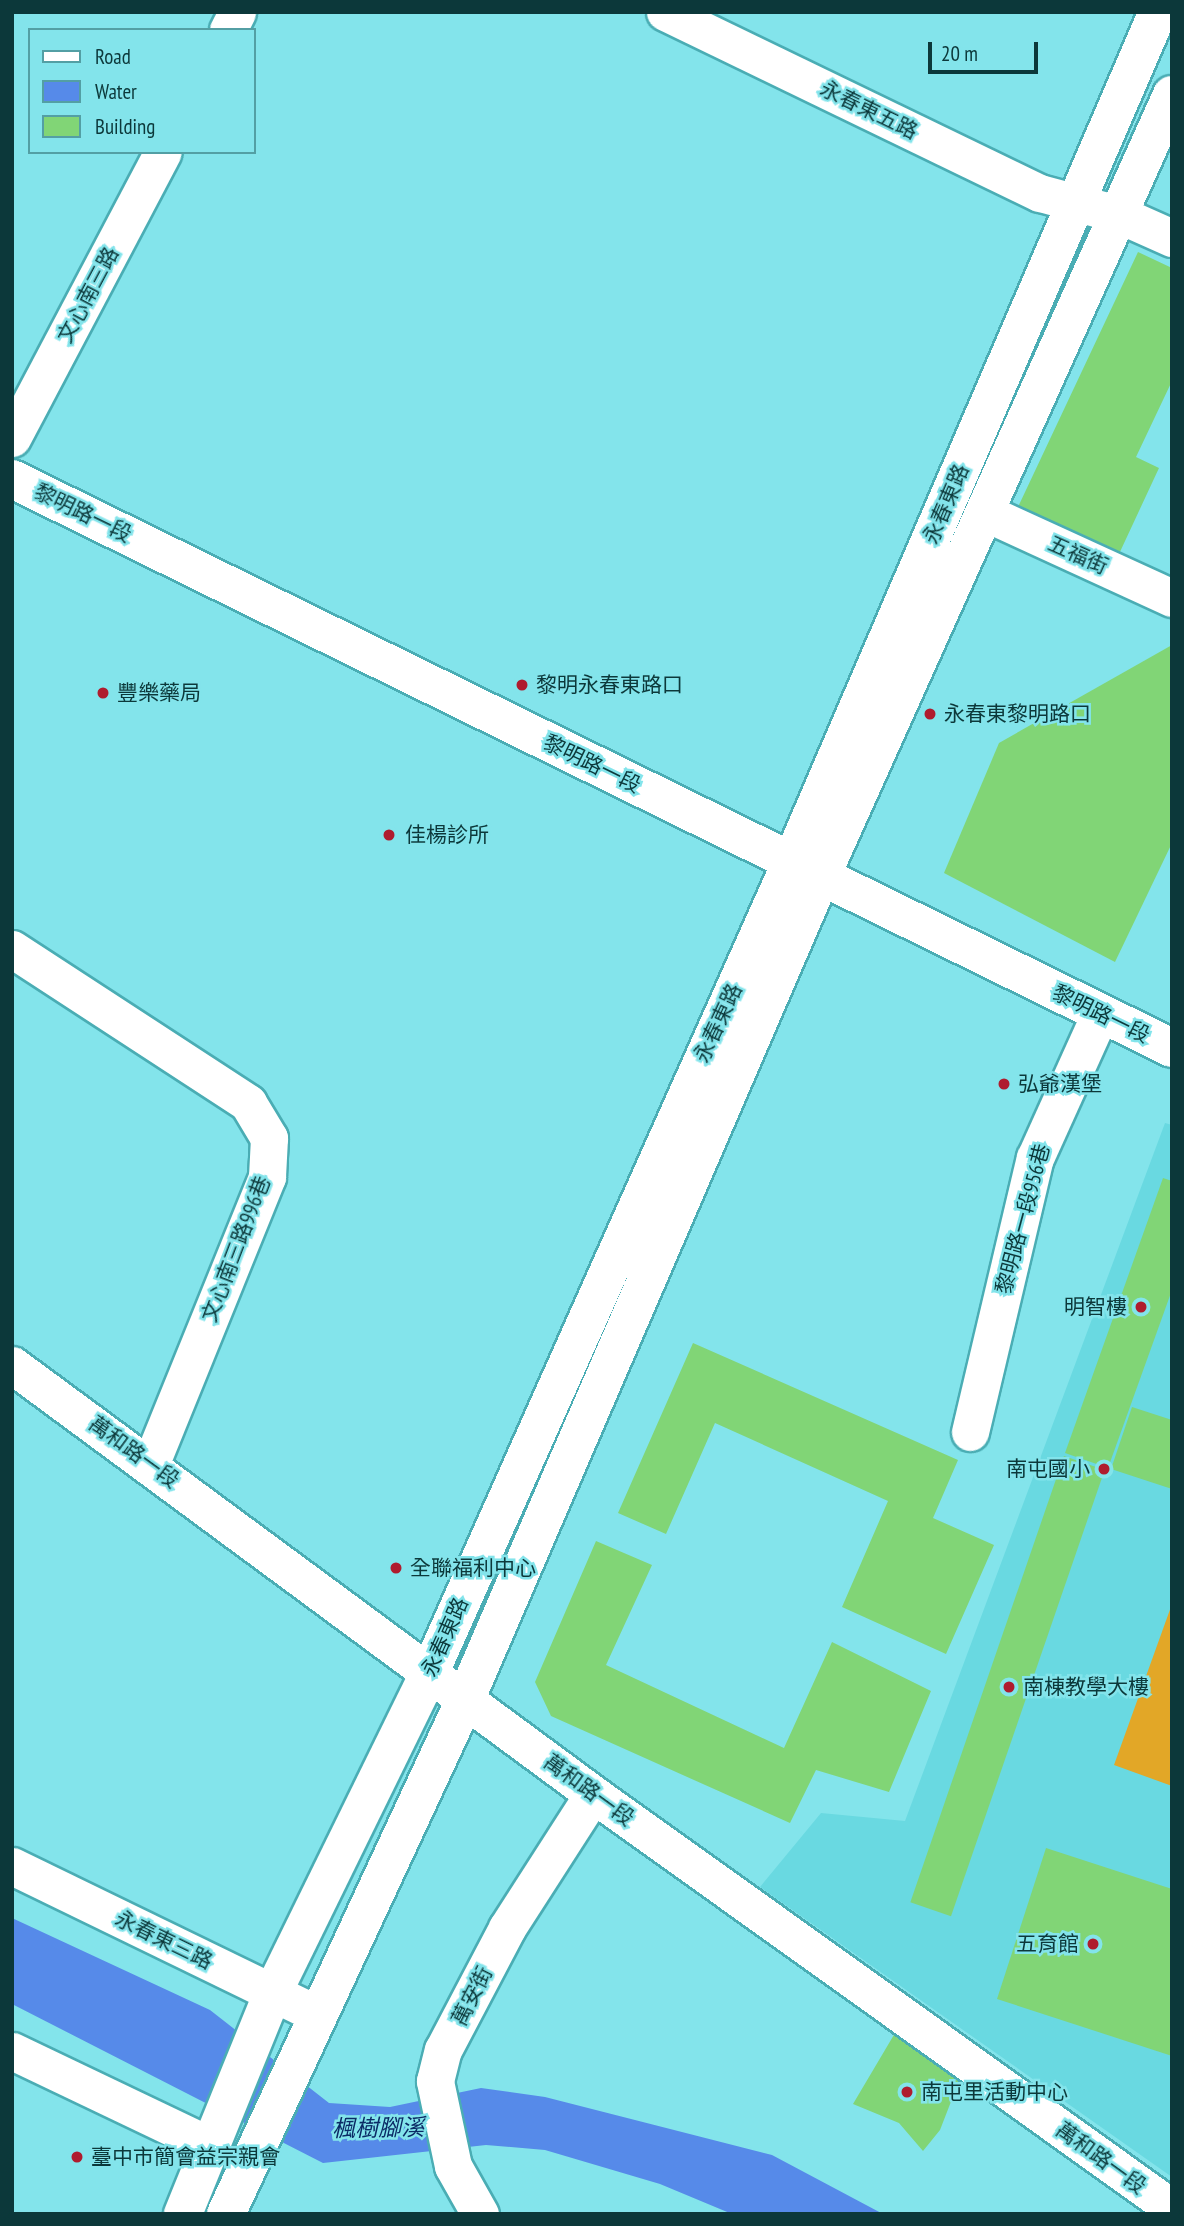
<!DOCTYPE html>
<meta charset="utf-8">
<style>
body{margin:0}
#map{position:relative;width:1184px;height:2226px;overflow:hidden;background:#83e4eb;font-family:"PT Sans Narrow","Noto Sans TC",sans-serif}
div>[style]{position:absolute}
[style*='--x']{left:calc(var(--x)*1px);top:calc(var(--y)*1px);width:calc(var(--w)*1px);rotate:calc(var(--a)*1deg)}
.built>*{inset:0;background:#69d9e1}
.green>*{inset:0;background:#e2a727}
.water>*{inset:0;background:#568ae9}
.building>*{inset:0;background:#81d576;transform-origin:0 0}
.roads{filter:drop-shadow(2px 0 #4aadb4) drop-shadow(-2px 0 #4aadb4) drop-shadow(0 2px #4aadb4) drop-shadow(0 -2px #4aadb4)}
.street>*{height:37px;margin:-18.5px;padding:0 18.5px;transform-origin:18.5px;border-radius:18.5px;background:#fff}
.secondary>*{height:38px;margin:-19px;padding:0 19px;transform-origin:19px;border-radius:19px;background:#fff}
.dots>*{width:19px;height:19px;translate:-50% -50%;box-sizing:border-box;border:4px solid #83e4eb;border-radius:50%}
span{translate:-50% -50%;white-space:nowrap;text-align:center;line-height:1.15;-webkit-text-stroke:5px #83e4eb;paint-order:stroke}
.street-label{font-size:21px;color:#0c383a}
.poi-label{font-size:21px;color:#0c383a}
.left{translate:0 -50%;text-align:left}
.right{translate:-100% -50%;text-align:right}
.water-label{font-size:23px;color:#0b2a65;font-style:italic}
.frame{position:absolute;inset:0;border:14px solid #0c383a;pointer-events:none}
.legend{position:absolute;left:28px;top:28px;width:228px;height:126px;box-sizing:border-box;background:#83e4eb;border:2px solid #539fa4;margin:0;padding:9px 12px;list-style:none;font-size:21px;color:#0c383a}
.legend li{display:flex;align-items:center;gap:14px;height:35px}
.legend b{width:35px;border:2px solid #539fa4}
.scale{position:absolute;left:928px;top:42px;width:110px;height:32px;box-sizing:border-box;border:4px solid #0c383a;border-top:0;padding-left:9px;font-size:21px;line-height:24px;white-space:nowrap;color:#0c383a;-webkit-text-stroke:5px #83e4eb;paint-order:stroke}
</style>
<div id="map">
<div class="built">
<div style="clip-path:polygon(1165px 1123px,1172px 1125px,1172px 2177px,760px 1887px,821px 1813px,905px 1821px)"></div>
</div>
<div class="green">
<div style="clip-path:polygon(1172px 1604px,1172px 1786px,1114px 1765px)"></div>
</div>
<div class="water">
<div style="clip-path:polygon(12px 1918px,210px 2010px,329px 2103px,390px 2107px,481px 2088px,545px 2097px,772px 2155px,883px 2214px,732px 2214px,660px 2184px,545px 2150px,486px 2145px,323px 2163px,12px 2004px)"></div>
</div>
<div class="building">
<div style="clip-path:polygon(1138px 252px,1172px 268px,1172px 381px,1136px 457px,1159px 468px,1119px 554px,1018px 507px)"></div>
<div style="clip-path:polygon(1172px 645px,1172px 843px,1115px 962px,944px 873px,999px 743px)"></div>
<div style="clip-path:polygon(1163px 1178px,1172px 1181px,1172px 1290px,1108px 1468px,1065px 1453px)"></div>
<div style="clip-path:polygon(693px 1343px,958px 1460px,933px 1518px,994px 1545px,946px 1654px,842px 1607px,888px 1501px,715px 1423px,666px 1534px,618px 1513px)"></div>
<div style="clip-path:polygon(1132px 1407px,1172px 1420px,1172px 1489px,1111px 1469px)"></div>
<div style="left:1064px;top:1456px;width:43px;height:472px;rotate:19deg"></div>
<div style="clip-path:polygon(596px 1541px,652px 1565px,606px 1665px,784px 1748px,832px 1642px,931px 1691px,889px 1792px,816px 1770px,790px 1823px,551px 1716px,535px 1682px)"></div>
<div style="clip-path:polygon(1046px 1848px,1172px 1889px,1172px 2056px,997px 1999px)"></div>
<div style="clip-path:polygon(898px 2028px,959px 2081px,940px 2130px,923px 2151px,899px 2123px,853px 2104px)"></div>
</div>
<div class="roads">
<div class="street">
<div style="--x:665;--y:12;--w:416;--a:25.8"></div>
<div style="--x:1040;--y:193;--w:81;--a:15.1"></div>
<div style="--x:1118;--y:214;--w:59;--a:24"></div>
<div style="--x:228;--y:30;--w:20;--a:-63"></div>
<div style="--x:12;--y:438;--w:323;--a:-62.2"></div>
<div style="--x:984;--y:512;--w:207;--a:24.6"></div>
<div style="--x:12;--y:949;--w:282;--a:33.1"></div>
<div style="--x:248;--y:1103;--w:41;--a:59"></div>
<div style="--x:269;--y:1138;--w:39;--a:93"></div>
<div style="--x:267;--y:1177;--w:309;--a:112.1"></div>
<div style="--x:12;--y:1365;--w:722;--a:36.44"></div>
<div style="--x:593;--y:1794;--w:712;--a:35.57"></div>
<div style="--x:970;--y:1432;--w:282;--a:-76.7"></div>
<div style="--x:1035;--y:1158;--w:158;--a:-65.7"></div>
<div style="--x:12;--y:1866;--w:337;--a:25.9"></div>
<div style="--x:12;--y:2051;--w:221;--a:25.5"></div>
<div style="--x:480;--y:2214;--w:55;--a:-119.4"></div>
<div style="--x:453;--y:2166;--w:87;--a:-102"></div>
<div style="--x:435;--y:2081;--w:32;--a:-76"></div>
<div style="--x:443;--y:2050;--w:138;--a:-62.3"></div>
<div style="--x:507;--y:1928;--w:159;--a:-57.3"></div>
</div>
<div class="secondary">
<div style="--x:12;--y:479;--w:1292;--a:26.13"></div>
<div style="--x:183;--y:2214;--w:240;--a:-67.9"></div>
<div style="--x:273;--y:1992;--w:356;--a:-63.9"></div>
<div style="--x:430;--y:1672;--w:888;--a:-65.95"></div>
<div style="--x:792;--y:861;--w:925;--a:-66.68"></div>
<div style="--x:226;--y:2214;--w:569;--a:-65.06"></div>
<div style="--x:466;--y:1698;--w:898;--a:-66.63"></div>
<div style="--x:822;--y:874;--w:854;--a:-65.81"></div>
</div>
</div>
<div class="dots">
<div style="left:522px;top:685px;background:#af1c2e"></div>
<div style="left:103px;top:693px;background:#af1c2e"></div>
<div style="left:930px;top:714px;background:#af1c2e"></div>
<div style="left:389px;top:835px;background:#af1c2e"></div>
<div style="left:1004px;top:1084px;background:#af1c2e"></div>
<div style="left:1141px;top:1307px;background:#af1c2e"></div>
<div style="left:1104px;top:1469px;background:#af1c2e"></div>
<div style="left:396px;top:1568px;background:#af1c2e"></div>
<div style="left:1009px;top:1687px;background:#af1c2e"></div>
<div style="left:1093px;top:1944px;background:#af1c2e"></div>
<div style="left:907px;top:2092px;background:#af1c2e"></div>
<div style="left:77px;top:2157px;background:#af1c2e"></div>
</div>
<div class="street-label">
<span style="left:869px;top:110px;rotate:26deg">永春東五路</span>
<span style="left:88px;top:295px;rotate:-62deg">文心南三路</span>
<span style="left:946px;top:504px;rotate:-67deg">永春東路</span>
<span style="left:83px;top:513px;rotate:26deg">黎明路一段</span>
<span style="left:1078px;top:555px;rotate:24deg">五福街</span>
<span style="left:592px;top:764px;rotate:26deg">黎明路一段</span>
<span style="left:1101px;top:1014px;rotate:26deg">黎明路一段</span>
<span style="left:718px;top:1023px;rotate:-65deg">永春東路</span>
<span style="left:1023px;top:1219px;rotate:-75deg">黎明路一段956巷</span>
<span style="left:236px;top:1249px;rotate:-69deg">文心南三路996巷</span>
<span style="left:134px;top:1452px;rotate:36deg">萬和路一段</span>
<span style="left:445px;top:1637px;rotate:-66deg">永春東路</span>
<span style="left:589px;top:1790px;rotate:36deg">萬和路一段</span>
<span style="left:164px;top:1940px;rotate:26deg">永春東三路</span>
<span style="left:472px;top:1996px;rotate:-63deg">萬安街</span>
<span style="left:1101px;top:2158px;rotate:36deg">萬和路一段</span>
</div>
<div class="poi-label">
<span class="left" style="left:536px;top:685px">黎明永春東路口</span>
<span class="left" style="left:117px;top:693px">豐樂藥局</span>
<span class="left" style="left:944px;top:714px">永春東黎明路口</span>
<span class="left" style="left:405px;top:835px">佳楊診所</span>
<span class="left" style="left:1018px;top:1084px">弘爺漢堡</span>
<span class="right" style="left:1127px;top:1307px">明智樓</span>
<span class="right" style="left:1090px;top:1469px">南屯國小</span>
<span class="left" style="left:410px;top:1568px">全聯福利中心</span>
<span class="left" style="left:1023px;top:1687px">南棟教學大樓</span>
<span class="right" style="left:1079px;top:1944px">五育館</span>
<span class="left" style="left:921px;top:2092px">南屯里活動中心</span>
<span class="left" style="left:91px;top:2157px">臺中市簡會益宗親會</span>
</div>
<div class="water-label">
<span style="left:378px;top:2128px;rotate:-1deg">楓樹腳溪</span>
</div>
<div class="frame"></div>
<ul class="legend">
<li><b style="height:9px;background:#fff"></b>Road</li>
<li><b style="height:19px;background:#568ae9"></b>Water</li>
<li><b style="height:19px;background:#81d576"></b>Building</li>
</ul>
<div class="scale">20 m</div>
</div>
